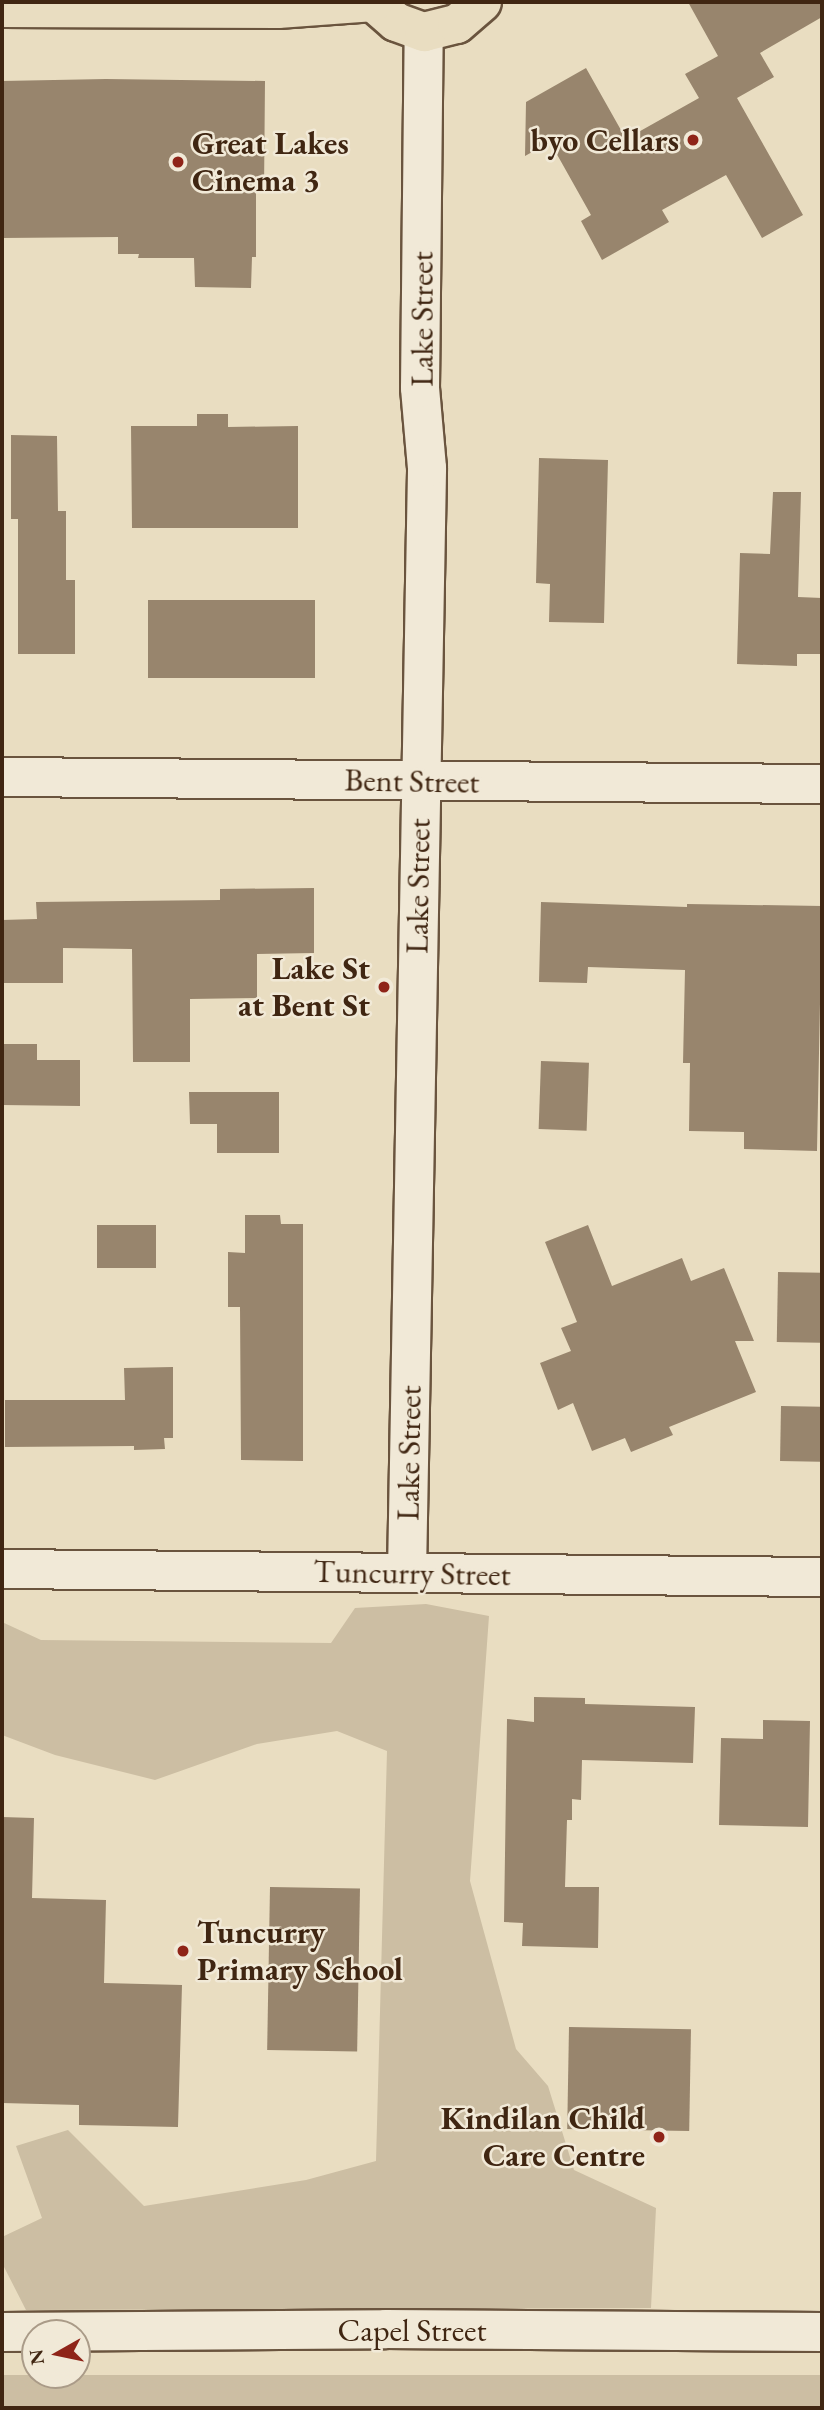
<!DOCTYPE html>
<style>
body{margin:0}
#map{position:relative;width:824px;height:2410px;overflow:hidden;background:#e9ddc1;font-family:"EB Garamond",serif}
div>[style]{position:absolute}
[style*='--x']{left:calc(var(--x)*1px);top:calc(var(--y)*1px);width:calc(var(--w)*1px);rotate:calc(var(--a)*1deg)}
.green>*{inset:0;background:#ccbea3;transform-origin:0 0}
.building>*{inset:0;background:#98856d;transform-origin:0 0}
.roads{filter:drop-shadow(2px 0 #6a543e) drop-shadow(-2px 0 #6a543e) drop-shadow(0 2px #6a543e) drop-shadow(0 -2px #6a543e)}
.street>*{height:38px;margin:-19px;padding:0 19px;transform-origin:19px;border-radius:19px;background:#f1e9d7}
.secondary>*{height:38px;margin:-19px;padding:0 19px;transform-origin:19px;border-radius:19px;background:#f1e9d7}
.primary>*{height:38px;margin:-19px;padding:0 19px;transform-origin:19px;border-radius:19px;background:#e9ddc1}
.dots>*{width:19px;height:19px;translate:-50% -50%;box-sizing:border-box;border:4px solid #f1e9d7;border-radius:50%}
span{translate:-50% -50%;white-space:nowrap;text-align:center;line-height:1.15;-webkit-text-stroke:5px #f1e9d7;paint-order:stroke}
.poi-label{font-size:32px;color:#402612;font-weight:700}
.right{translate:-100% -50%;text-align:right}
.left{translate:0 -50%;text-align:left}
.street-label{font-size:32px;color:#402612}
.frame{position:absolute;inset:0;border:4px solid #402612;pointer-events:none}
.north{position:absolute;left:21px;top:2319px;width:70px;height:70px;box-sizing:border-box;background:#f1e9d7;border:2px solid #aa9b88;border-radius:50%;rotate:261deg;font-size:19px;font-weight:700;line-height:28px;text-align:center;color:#402612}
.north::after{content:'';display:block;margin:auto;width:24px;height:32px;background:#8f2418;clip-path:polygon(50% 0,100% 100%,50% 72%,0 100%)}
</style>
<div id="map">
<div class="green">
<div style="clip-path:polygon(426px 1604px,489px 1616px,470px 1881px,516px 2049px,548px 2086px,574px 2170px,656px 2208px,651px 2308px,26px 2310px,2px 2263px,2px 2237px,42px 2218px,16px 2146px,68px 2130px,144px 2206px,306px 2180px,376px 2161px,387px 1751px,337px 1731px,257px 1744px,155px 1780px,55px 1755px,2px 1735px,2px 1622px,41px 1640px,331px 1643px,355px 1608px)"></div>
<div style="left:2px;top:2375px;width:820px;height:33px"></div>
</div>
<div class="building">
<div style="clip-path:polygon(688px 2px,822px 2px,822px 17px,760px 53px,774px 77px,737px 98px,803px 215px,762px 238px,726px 175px,662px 210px,669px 222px,602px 260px,581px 221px,591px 215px,550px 142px,525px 156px,526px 102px,586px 68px,626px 139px,699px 98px,685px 74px,718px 56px)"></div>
<div style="clip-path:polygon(106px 79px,265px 81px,264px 192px,256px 192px,256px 257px,252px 257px,251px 288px,195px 287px,194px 258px,138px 258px,139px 254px,118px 254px,118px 237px,2px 238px,2px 81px)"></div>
<div style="clip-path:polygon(197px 414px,228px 414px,228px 427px,298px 426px,298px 528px,132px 528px,131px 426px,197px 426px)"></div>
<div style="clip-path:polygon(11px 435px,57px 436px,58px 511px,66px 511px,66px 580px,75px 580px,75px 654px,18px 654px,18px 519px,11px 519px)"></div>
<div style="clip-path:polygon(539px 458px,608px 460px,604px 623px,549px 622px,550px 584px,536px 583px)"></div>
<div style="clip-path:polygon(773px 492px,801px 492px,798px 597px,822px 598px,822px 654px,797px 654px,797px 666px,737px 664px,740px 553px,770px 554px)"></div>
<div style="left:315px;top:600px;width:78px;height:167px;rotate:90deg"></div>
<div style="clip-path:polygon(314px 888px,314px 953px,257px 954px,257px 998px,190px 999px,190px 1062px,133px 1062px,132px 949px,63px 948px,63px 983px,2px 983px,2px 920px,37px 919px,36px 902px,220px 900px,220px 889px)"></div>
<div style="clip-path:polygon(541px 902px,687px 907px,687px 904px,822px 906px,817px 1151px,744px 1149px,744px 1132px,689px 1131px,690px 1063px,683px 1063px,685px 970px,588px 967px,587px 983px,539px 982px)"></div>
<div style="clip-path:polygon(2px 1044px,37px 1044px,37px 1060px,80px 1060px,80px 1106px,2px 1105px)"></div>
<div style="left:541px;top:1061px;width:48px;height:68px;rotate:2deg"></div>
<div style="clip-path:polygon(189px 1092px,279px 1092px,279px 1153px,217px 1153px,217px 1124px,190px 1124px)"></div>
<div style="clip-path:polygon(245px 1215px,280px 1215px,281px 1224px,303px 1224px,303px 1461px,241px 1460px,240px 1307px,228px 1307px,228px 1252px,245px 1253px)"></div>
<div style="left:156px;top:1225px;width:43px;height:59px;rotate:90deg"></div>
<div style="clip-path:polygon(588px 1225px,612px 1286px,682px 1258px,691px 1281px,724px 1268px,754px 1341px,735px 1341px,756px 1392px,669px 1427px,673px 1435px,631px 1452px,625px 1438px,592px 1451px,573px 1403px,558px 1410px,540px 1363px,571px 1351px,561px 1328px,577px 1322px,545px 1242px)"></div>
<div style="left:778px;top:1272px;width:44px;height:70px;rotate:1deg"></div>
<div style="clip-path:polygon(173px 1367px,173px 1438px,164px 1438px,165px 1449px,134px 1450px,134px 1446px,5px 1447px,5px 1400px,125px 1400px,124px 1368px)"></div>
<div style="left:781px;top:1406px;width:40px;height:55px;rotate:1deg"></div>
<div style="clip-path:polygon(534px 1697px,585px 1698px,585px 1704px,695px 1707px,693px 1763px,582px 1760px,581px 1800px,572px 1799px,572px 1820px,567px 1820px,565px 1887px,599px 1887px,598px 1948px,522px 1946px,523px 1923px,504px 1922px,507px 1719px,534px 1722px)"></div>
<div style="clip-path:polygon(763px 1720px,810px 1721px,808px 1827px,719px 1825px,721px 1738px,763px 1739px)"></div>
<div style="clip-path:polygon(2px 1817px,34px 1818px,32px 1898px,106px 1900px,104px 1983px,182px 1985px,178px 2127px,79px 2125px,79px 2105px,2px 2103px)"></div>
<div style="left:270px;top:1887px;width:90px;height:163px;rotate:1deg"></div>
<div style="left:569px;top:2027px;width:122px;height:102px;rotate:1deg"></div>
</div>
<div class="roads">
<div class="street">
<div style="--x:2;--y:1569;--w:820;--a:0.56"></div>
<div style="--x:407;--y:1573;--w:1105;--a:-88.96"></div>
<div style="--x:427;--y:468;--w:80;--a:-95"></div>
<div style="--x:420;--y:388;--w:356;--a:-89.4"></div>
<div style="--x:2;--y:2332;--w:384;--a:-0.4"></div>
<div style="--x:386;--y:2329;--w:436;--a:0.4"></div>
</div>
<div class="secondary">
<div style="--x:2;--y:777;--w:820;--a:0.49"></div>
</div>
<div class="primary">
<div style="--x:373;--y:2;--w:30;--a:41"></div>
<div style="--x:396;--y:22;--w:30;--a:20"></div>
<div style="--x:424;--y:32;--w:34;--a:-14"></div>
<div style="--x:457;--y:24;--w:33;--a:-41"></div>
<div style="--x:2;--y:8;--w:276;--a:0.2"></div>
<div style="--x:278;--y:9;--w:96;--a:-4.2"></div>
</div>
</div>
<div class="dots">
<div style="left:693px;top:140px;background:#8f2418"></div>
<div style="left:178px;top:162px;background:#8f2418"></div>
<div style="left:384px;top:987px;background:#8f2418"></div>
<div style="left:183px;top:1951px;background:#8f2418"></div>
<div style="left:659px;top:2137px;background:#8f2418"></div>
</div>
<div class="poi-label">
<span class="right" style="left:679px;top:140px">byo Cellars</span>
<span class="left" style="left:192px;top:162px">Great Lakes<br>Cinema 3</span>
<span class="right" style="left:370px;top:987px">Lake St<br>at Bent St</span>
<span class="left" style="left:197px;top:1951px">Tuncurry<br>Primary School</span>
<span class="right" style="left:645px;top:2137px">Kindilan Child<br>Care Centre</span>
</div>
<div class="street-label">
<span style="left:422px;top:319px;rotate:-90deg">Lake Street</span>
<span style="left:412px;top:781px;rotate:1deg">Bent Street</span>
<span style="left:418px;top:886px;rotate:-89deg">Lake Street</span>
<span style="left:409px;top:1453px;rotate:-89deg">Lake Street</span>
<span style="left:412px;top:1573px;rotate:1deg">Tuncurry Street</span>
<span style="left:412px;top:2330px">Capel Street</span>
</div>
<div class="frame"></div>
<div class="north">N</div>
</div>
